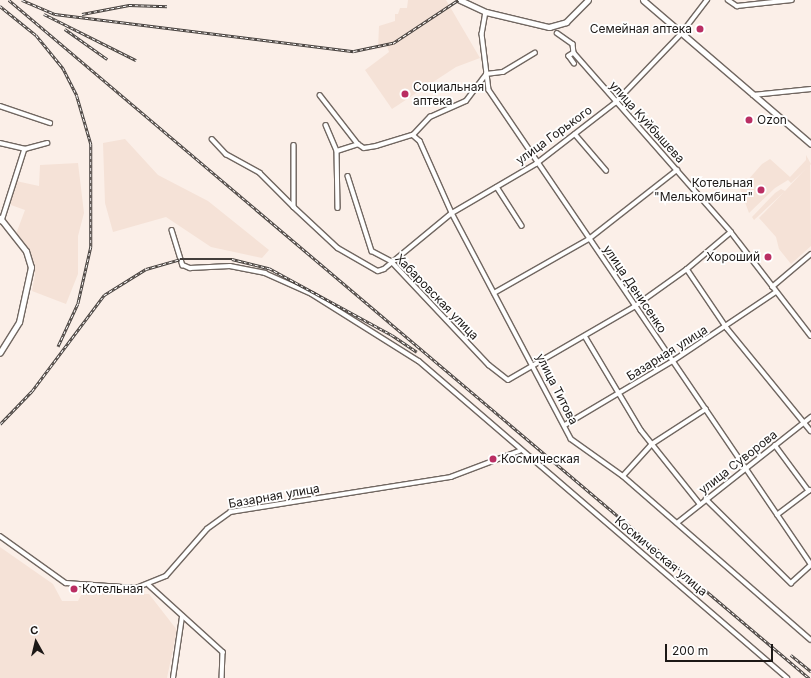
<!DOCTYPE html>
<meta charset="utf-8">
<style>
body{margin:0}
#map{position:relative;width:811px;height:678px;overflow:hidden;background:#fbefe8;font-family:Inter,sans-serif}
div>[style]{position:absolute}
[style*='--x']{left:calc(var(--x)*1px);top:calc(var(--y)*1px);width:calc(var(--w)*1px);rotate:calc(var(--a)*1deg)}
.built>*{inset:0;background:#f5e2d7}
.roads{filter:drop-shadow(1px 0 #716761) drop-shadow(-1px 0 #716761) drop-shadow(0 1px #716761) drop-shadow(0 -1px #716761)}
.street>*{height:3.5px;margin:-1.75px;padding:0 1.75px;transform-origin:1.75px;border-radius:1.75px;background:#fff}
.secondary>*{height:5px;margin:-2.5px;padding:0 2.5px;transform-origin:2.5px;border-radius:2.5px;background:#fff}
.rail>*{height:2.5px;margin-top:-1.25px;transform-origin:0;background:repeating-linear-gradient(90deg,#fff 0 3px,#443f3c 0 6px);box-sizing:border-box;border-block:1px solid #443f3c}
.dots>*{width:11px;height:11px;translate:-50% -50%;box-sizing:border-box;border:2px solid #fff;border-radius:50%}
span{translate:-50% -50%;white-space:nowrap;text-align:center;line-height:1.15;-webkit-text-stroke:3.5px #fff;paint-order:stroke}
.poi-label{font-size:12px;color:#1c1816}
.right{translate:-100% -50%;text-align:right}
.left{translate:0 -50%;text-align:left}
.street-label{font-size:12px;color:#1c1816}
.north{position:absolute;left:16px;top:622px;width:40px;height:40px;-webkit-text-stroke:3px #fff;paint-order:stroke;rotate:352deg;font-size:11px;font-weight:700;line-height:16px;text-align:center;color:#1c1816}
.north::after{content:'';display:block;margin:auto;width:14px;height:18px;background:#1c1816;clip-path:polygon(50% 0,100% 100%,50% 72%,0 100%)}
.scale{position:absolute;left:665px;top:644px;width:108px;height:18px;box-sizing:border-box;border:2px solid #1c1816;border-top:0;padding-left:5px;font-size:12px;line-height:14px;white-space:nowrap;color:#1c1816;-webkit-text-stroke:3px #fff;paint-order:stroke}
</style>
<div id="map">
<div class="built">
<div style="clip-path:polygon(408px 0,446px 0,480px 58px,456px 67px,392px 109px,365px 70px,389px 52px,387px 46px,378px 49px,379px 26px,395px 21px,395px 14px,398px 14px,400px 8px,407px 8px)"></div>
<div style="clip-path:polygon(125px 139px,158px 175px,208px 201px,269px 250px,262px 258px,211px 247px,166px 217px,113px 232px,105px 203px,103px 143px)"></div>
<div style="clip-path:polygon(806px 155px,811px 164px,791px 183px,788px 180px,775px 188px,749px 213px,740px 189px,762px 164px,770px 159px,790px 177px,806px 160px)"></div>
<div style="clip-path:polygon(78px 163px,84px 213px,78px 236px,78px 274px,66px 304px,32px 291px,35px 275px,32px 258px,16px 234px,25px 210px,11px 205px,11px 201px,16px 181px,39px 186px,40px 165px)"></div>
<div style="clip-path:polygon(810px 164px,811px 246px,791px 264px,779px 249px,776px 237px,759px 218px,784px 192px,754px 220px,752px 217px,775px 193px,781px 189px,785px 191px)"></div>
<div style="clip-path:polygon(0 547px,53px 584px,62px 601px,78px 601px,82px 593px,149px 594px,177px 630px,167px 678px,0 678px)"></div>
</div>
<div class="roads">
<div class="street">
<div style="--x:728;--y:0;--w:11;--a:34"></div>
<div style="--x:737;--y:6;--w:55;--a:-6.2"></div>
<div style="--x:486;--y:12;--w:22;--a:100"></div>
<div style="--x:482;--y:34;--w:56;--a:82.9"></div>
<div style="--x:489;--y:90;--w:573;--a:55.81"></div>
<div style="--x:557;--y:33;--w:19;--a:35"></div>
<div style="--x:573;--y:44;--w:9;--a:84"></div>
<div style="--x:574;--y:53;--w:6;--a:149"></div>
<div style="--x:569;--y:56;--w:9;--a:54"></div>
<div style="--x:574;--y:53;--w:238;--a:48.7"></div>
<div style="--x:731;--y:232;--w:131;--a:52.4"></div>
<div style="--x:320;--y:95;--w:62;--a:52.2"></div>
<div style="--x:358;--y:144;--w:7;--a:34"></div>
<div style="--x:364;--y:148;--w:12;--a:-9"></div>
<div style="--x:376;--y:146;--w:39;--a:-17"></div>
<div style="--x:413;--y:135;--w:25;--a:-47"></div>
<div style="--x:430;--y:117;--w:39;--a:-24"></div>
<div style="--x:466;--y:101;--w:34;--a:-53"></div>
<div style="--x:486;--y:74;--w:17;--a:-7"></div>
<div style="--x:503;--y:72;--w:37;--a:-31"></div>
<div style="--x:753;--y:95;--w:58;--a:-5.9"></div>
<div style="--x:0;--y:106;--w:53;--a:18.8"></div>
<div style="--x:326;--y:125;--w:28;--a:67"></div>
<div style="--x:337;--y:151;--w:57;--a:89"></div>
<div style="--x:575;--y:134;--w:48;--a:49.3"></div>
<div style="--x:413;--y:135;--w:9;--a:41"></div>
<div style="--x:420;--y:141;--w:79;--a:66"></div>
<div style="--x:452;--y:213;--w:255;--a:62.2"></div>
<div style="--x:571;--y:439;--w:64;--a:35.4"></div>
<div style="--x:623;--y:476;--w:249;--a:41.1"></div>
<div style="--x:212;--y:139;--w:21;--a:47"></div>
<div style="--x:226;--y:154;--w:39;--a:29"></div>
<div style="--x:260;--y:173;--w:48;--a:45"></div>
<div style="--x:0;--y:143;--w:26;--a:13"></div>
<div style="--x:25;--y:149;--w:76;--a:107.7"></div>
<div style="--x:294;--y:145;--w:62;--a:90"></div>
<div style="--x:294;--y:207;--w:60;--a:43"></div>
<div style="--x:338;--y:248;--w:46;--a:29.9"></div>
<div style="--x:378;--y:271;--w:6;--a:-18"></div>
<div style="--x:384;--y:269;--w:88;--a:-39.5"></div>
<div style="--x:452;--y:213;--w:97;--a:-30.3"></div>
<div style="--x:536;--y:164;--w:100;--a:-37.7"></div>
<div style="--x:615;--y:103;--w:95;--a:-46.3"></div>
<div style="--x:681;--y:34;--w:43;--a:-52.6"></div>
<div style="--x:25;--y:149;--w:23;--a:-15"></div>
<div style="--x:337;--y:151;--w:22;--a:-18"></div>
<div style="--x:348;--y:176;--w:79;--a:72.3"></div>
<div style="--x:372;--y:251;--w:21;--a:28"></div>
<div style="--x:391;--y:261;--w:143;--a:46.7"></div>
<div style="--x:489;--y:365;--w:24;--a:38"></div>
<div style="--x:508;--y:380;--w:146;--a:-30.1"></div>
<div style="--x:634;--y:307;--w:65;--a:-35.6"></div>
<div style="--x:687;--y:269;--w:57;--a:-40.1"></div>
<div style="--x:497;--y:187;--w:46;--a:57.3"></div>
<div style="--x:172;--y:230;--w:37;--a:73"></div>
<div style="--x:183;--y:265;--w:8;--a:23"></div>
<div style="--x:190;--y:268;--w:40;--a:-2.9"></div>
<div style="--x:230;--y:266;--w:36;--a:11"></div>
<div style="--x:265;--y:273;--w:51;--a:24.1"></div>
<div style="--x:312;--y:294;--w:126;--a:32.1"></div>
<div style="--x:419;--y:361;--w:486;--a:40.7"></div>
<div style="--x:687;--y:269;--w:71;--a:55.9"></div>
<div style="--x:727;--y:328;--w:133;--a:50.8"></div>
<div style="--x:772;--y:287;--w:51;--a:-40.2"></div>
<div style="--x:494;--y:293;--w:109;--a:-29.6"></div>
<div style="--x:589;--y:239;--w:112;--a:-38.1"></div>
<div style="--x:585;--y:336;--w:109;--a:59.2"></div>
<div style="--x:641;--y:430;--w:95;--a:51.4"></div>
<div style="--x:565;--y:425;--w:126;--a:-30.7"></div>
<div style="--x:673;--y:361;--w:124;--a:-33.8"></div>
<div style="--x:775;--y:445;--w:57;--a:53.5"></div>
<div style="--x:623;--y:476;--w:43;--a:-47.8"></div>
<div style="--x:652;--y:444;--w:64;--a:-32.9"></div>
<div style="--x:706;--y:499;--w:120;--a:44.7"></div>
<div style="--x:791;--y:583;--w:27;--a:-42"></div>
<div style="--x:777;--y:515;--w:41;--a:-37.1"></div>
<div style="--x:677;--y:523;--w:171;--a:-38.3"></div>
<div style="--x:0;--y:536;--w:81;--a:35.5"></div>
<div style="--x:66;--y:583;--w:70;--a:4.1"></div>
<div style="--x:136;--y:588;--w:32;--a:-22"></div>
<div style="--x:166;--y:576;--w:62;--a:-48.9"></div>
<div style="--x:207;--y:529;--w:29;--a:-36"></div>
<div style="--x:230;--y:512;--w:224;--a:-9"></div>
<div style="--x:451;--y:477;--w:73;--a:-20.9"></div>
<div style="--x:149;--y:585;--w:100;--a:42.2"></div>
<div style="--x:223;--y:652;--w:26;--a:92"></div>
<div style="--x:173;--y:678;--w:62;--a:-81.6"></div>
</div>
<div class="secondary">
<div style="--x:460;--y:0;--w:29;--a:25"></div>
<div style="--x:486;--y:12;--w:65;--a:13.4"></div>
<div style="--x:549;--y:27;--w:18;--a:-16"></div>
<div style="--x:566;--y:22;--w:31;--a:-45"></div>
<div style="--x:643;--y:0;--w:221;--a:40.6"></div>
<div style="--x:0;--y:218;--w:42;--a:51.8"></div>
<div style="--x:26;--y:251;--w:17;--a:73"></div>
<div style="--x:31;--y:267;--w:56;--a:102.3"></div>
<div style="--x:19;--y:322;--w:36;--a:122"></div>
</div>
</div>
<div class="rail">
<div style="--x:9;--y:0;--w:1049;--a:40.28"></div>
<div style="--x:22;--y:0;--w:36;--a:23"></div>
<div style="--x:55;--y:14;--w:301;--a:7.1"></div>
<div style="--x:354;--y:51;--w:40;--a:-12"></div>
<div style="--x:393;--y:43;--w:78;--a:-33.5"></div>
<div style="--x:0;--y:6;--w:46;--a:38.9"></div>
<div style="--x:36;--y:35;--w:43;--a:50.7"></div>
<div style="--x:63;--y:68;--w:31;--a:63"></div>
<div style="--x:77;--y:96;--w:50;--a:73.7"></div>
<div style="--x:91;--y:144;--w:103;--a:90"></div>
<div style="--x:91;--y:247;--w:58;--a:102.8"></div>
<div style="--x:78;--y:304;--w:47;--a:114.9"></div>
<div style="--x:44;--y:14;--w:103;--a:26.6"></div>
<div style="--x:82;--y:14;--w:48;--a:-10.8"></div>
<div style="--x:129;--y:5;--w:38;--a:2"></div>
<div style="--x:65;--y:29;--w:52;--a:35.5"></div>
<div style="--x:0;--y:424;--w:46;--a:-45.9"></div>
<div style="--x:32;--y:391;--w:120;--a:-53.1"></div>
<div style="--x:104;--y:295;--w:49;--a:-31.8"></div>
<div style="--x:146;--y:269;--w:35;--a:-16"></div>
<div style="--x:180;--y:259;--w:52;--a:0"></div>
<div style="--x:232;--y:259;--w:38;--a:14"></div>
<div style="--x:269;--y:268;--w:140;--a:28.6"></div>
<div style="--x:392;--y:335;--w:30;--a:34"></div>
<div style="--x:791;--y:655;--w:26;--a:39"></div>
</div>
<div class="dots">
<div style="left:700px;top:29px;background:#ba2e63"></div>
<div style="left:405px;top:94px;background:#ba2e63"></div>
<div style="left:749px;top:120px;background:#ba2e63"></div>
<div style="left:761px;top:190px;background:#ba2e63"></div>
<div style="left:768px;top:257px;background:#ba2e63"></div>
<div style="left:493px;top:459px;background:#ba2e63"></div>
<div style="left:74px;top:589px;background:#ba2e63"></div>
</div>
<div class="poi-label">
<span class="right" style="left:692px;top:29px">Семейная аптека</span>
<span class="left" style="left:413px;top:94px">Социальная<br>аптека</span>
<span class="left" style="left:757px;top:120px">Ozon</span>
<span class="right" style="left:753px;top:190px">Котельная<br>"Мелькомбинат"</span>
<span class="right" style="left:760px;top:257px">Хороший</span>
<span class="left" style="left:501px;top:459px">Космическая</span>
<span class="left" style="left:82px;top:589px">Котельная</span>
</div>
<div class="street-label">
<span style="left:647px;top:122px;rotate:48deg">улица Куйбышева</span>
<span style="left:554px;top:135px;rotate:-36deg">улица Горького</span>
<span style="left:635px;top:289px;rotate:56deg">улица Денисенко</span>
<span style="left:437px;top:297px;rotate:46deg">Хабаровская улица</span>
<span style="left:667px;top:353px;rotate:-32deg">Базарная улица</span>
<span style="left:557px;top:389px;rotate:63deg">улица Титова</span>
<span style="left:738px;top:462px;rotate:-38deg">улица Суворова</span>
<span style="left:274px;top:496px;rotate:-10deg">Базарная улица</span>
<span style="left:661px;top:556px;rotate:40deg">Космическая улица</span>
</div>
<div class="north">С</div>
<div class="scale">200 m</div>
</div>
